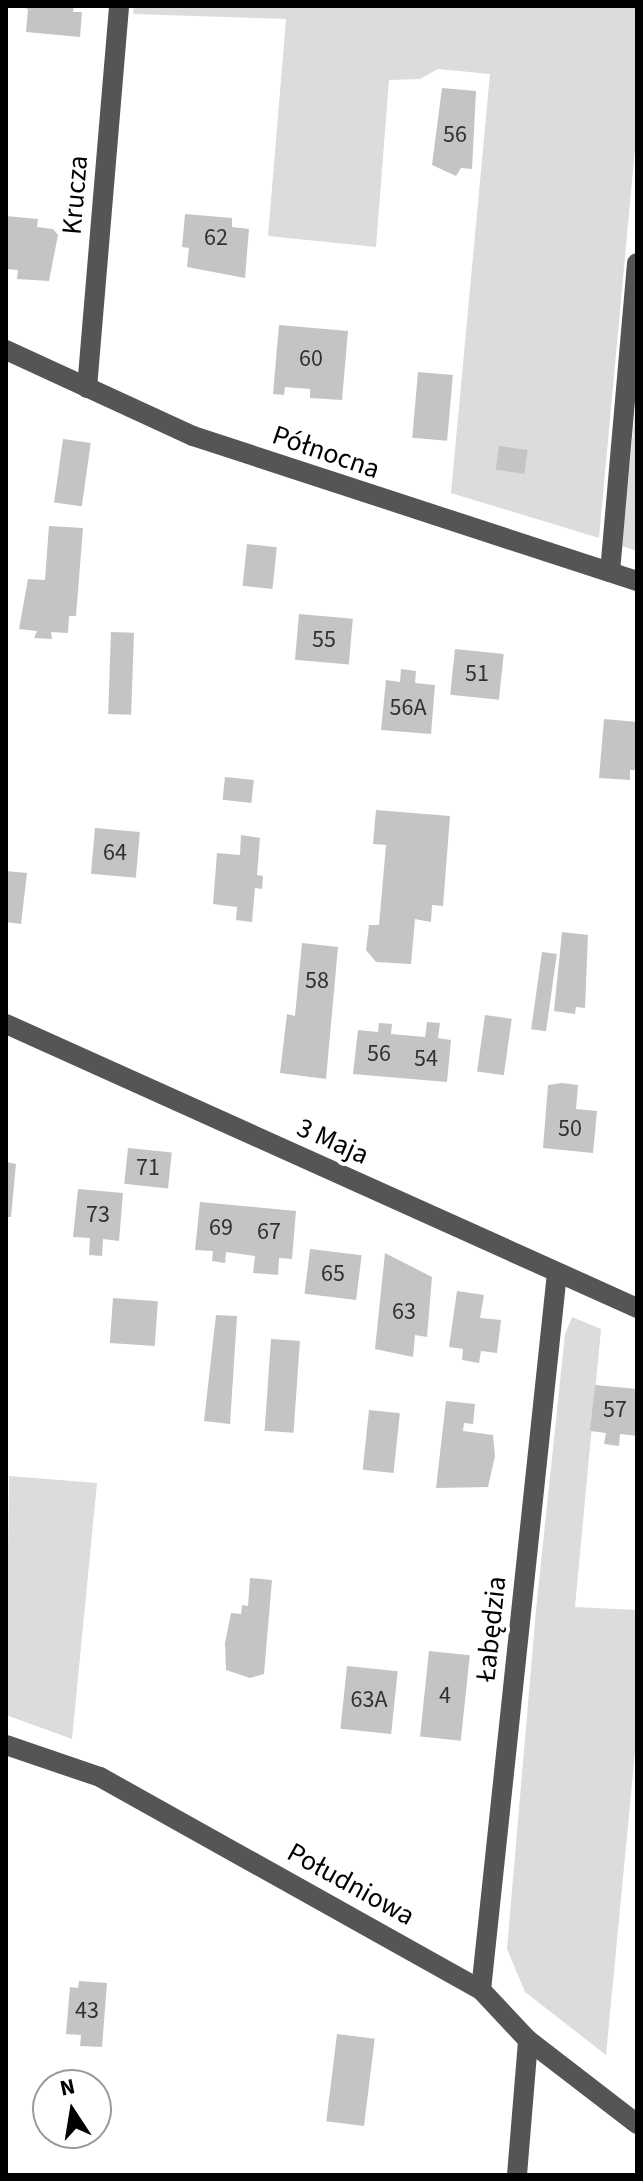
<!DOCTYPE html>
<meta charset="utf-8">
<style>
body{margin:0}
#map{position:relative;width:643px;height:2181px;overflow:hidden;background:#fff;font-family:"Source Sans 3",sans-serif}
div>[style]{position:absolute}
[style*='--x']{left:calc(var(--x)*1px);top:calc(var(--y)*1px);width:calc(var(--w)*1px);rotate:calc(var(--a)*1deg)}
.green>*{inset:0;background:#dcdcdc}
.building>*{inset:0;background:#c4c4c4;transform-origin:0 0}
.minor>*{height:20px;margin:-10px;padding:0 10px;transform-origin:10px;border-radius:10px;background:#555}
span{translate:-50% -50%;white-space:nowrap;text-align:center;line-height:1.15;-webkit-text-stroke:8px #fff;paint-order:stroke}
.number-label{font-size:24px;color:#313131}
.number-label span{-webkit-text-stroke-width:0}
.street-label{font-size:28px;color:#000}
.frame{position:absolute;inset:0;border:8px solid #000;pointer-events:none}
.north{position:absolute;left:32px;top:2069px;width:80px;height:80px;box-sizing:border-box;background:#fff;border:2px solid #999;border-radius:50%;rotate:348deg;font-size:22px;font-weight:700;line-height:32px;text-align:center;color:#000}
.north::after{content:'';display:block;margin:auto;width:28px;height:36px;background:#000;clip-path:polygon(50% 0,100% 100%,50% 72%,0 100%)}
</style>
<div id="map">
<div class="green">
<div style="clip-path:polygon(134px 6px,637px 6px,637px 127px,599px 538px,451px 493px,490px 74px,438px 69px,420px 79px,389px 80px,376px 247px,268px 236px,286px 19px,133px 14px)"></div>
<div style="clip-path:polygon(637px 389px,637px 551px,622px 546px)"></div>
<div style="clip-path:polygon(572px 1317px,601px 1329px,575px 1607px,637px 1610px,637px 1732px,606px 2055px,525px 1992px,507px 1949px,536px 1610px,565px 1334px)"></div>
<div style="clip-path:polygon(9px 1476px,97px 1483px,72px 1739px,6px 1715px)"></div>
</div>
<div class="building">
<div style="clip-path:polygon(18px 6px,74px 6px,73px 12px,82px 12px,80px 37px,26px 32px,28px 9px)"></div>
<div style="clip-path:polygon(442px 88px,476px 91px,472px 169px,461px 168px,456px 176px,432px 165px)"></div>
<div style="clip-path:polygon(185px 214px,232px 218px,232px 227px,249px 229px,245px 278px,187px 267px,189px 248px,182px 247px)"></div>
<div style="clip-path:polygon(6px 216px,38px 219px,37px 227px,53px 229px,58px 235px,49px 281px,17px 279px,18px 270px,6px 269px)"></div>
<div style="clip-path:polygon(279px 325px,348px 331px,342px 400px,310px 398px,310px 389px,285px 387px,284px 395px,273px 394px)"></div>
<div style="left:418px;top:372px;width:35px;height:66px;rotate:5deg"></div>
<div style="left:63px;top:439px;width:28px;height:64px;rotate:8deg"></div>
<div style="left:499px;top:446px;width:29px;height:24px;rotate:8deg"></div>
<div style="clip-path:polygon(49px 526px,83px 528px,76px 616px,69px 616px,68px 633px,51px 632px,52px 639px,34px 638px,37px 631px,19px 629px,28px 579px,45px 580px)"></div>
<div style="left:247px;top:544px;width:30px;height:42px;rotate:6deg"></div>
<div style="left:299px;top:614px;width:54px;height:46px;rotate:5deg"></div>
<div style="left:111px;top:632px;width:23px;height:82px;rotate:2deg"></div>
<div style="left:455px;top:649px;width:49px;height:46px;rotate:6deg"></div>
<div style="clip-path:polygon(401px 669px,416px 671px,415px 683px,435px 685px,431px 734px,381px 730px,386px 680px,400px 682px)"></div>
<div style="clip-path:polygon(604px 719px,637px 722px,637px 770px,630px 770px,630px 780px,599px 778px)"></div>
<div style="left:225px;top:777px;width:29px;height:23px;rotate:6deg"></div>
<div style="clip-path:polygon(376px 810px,450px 816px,443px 906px,432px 905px,431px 922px,415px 919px,411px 964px,376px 962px,366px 950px,369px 925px,379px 925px,386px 845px,373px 844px)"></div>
<div style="left:95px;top:828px;width:45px;height:46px;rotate:5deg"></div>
<div style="clip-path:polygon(241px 835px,260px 838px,257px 875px,263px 876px,262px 889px,255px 888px,252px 922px,236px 920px,237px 907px,213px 904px,217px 853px,240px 855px)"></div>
<div style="clip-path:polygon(6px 871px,27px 873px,21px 924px,6px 922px)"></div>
<div style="clip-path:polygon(562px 932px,588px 935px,585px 1008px,576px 1007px,575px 1014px,554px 1011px)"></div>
<div style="clip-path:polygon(302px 943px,338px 947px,326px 1079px,280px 1073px,287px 1014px,295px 1016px)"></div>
<div style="left:542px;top:952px;width:15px;height:78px;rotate:8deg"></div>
<div style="left:485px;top:1015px;width:27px;height:57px;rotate:8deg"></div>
<div style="clip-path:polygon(427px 1022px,440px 1023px,438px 1038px,451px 1040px,447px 1082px,353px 1074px,358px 1030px,378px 1032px,379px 1023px,392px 1024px,391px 1034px,425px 1037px)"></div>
<div style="clip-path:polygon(562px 1083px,578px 1085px,576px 1109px,597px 1111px,593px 1153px,543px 1148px,548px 1085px)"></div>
<div style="left:128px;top:1148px;width:44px;height:36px;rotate:6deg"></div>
<div style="clip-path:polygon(6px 1162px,16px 1164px,11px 1217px,6px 1217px)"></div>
<div style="clip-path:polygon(78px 1189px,123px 1193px,119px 1241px,103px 1239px,102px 1256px,89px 1255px,90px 1238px,73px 1237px)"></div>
<div style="clip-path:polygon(200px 1202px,296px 1211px,292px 1259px,279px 1258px,278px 1275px,253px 1273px,255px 1256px,226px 1252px,225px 1263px,212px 1261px,213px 1251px,195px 1250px)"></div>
<div style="left:310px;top:1249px;width:52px;height:45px;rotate:7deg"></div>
<div style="clip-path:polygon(385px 1253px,432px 1277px,427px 1337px,415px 1335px,413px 1357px,375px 1349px)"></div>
<div style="clip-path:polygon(457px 1291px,484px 1295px,480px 1318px,501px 1320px,497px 1353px,481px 1351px,479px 1363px,462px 1360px,463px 1349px,449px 1347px)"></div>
<div style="left:113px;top:1298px;width:45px;height:45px;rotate:4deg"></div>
<div style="clip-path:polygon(216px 1315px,237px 1316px,230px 1424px,204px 1421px)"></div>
<div style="left:271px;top:1339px;width:29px;height:92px;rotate:4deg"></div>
<div style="clip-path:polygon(595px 1385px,637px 1389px,637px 1436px,620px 1434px,619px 1446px,604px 1444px,606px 1433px,590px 1431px)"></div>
<div style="clip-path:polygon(446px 1401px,475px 1404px,473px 1424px,464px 1423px,463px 1431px,493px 1435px,495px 1456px,488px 1487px,436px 1488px)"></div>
<div style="left:369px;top:1410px;width:31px;height:60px;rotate:6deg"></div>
<div style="clip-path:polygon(250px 1578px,272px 1580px,264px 1674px,250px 1678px,226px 1670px,225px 1643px,231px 1613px,241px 1614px,242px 1605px,248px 1606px)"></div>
<div style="left:429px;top:1651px;width:41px;height:86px;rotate:6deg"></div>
<div style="left:347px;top:1666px;width:51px;height:63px;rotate:6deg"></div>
<div style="clip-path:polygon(79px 1981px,107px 1983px,102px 2047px,80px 2046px,81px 2035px,66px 2034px,70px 1987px,78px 1988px)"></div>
<div style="left:337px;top:2034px;width:38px;height:88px;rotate:7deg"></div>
</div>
<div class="minor">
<div style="--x:6;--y:350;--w:206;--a:24.7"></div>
<div style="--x:193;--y:436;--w:467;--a:18.1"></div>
<div style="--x:87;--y:388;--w:383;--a:-85.2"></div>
<div style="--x:610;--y:572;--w:310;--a:-85"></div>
<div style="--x:6;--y:1024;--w:692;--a:24.23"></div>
<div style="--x:6;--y:1745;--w:99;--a:18.8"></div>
<div style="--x:100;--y:1777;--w:436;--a:29.2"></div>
<div style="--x:481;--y:1990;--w:69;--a:46.8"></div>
<div style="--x:528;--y:2040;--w:138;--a:37.6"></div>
<div style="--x:481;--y:1990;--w:721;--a:-83.95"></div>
<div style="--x:517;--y:2175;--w:135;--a:-85.3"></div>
</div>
<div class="number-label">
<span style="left:455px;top:135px">56</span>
<span style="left:216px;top:238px">62</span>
<span style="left:311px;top:359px">60</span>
<span style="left:324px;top:640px">55</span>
<span style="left:477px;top:674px">51</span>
<span style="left:408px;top:708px">56A</span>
<span style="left:115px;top:853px">64</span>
<span style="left:317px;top:981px">58</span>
<span style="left:379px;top:1054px">56</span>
<span style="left:426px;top:1059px">54</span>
<span style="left:570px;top:1129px">50</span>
<span style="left:148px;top:1168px">71</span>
<span style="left:98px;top:1215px">73</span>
<span style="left:221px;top:1228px">69</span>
<span style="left:269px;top:1232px">67</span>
<span style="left:333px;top:1274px">65</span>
<span style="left:404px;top:1312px">63</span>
<span style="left:615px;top:1410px">57</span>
<span style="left:445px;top:1696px">4</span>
<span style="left:369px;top:1700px">63A</span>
<span style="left:87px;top:2011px">43</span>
</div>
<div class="street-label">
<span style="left:75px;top:195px;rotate:-85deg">Krucza</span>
<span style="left:326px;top:452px;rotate:19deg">Północna</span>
<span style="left:333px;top:1141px;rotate:24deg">3 Maja</span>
<span style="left:491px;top:1629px;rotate:-84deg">Łabędzia</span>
<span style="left:351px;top:1884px;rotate:29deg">Południowa</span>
</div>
<div class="frame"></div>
<div class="north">N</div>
</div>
